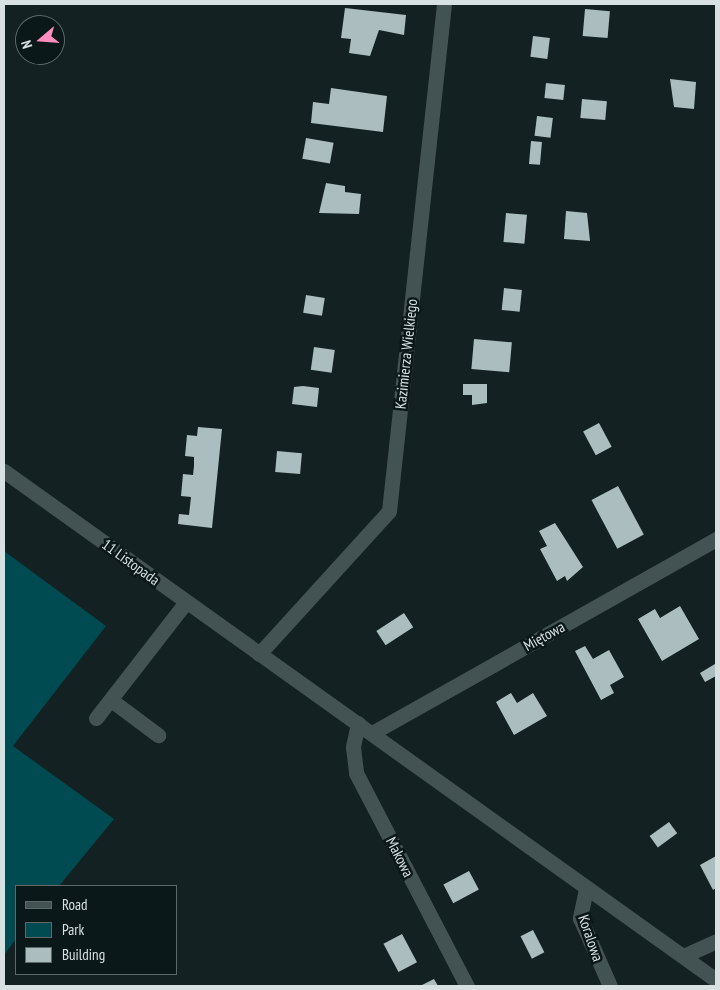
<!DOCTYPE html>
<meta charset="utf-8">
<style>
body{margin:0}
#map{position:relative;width:720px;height:990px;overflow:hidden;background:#142123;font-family:"PT Sans Narrow",sans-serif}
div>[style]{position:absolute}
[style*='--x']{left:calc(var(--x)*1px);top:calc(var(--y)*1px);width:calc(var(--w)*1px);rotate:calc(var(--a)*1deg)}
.green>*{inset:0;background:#004b51}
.building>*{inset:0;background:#acbdbf;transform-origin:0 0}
.minor>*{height:15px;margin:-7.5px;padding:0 7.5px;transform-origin:7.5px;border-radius:7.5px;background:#435253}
span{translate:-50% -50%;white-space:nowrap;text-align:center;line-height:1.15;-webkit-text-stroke:5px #0b1819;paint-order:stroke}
.street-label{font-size:15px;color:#d8e1e1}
.frame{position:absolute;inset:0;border:5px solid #d8e1e1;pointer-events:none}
.legend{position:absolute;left:15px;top:885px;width:162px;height:90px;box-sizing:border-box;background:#0b1819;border:1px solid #5d6869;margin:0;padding:6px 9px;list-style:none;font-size:15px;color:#d8e1e1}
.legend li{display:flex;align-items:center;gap:10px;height:25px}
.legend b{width:25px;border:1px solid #5d6869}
.north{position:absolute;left:15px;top:15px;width:50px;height:50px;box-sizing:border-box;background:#0b1819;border:1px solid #5d6869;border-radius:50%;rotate:252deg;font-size:14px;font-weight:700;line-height:20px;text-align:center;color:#d8e1e1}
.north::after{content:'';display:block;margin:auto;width:18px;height:22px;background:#fe8ebe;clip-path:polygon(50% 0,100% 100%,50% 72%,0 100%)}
</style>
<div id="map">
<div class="green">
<div style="clip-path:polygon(4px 551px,106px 626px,13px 746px,114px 819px,59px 886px,16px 886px,16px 939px,4px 955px)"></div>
</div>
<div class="building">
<div style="clip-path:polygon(345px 8px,406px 15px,404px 35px,379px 30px,370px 56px,349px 53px,351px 39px,341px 38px)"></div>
<div style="left:585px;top:9px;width:25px;height:27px;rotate:5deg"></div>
<div style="left:533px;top:36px;width:17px;height:21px;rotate:7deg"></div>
<div style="clip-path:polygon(670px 79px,696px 82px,694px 109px,674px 107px)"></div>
<div style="left:546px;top:83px;width:19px;height:15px;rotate:6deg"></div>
<div style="clip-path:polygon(331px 88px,387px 96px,383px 132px,311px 123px,313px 102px,329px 104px)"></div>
<div style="left:582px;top:99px;width:25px;height:19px;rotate:5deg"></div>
<div style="left:537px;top:116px;width:16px;height:20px;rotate:7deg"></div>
<div style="left:306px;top:138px;width:28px;height:21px;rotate:10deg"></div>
<div style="left:531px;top:141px;width:11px;height:23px;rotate:5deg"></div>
<div style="clip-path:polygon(326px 183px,345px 186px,345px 192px,361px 194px,359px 214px,319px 213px)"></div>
<div style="clip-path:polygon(566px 211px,587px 213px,590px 241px,564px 239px)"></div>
<div style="left:506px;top:213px;width:21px;height:29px;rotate:5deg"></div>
<div style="left:504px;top:288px;width:18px;height:22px;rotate:6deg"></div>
<div style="left:306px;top:295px;width:19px;height:18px;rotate:9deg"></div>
<div style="left:474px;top:339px;width:38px;height:30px;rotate:5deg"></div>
<div style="left:314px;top:347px;width:21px;height:23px;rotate:8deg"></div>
<div style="clip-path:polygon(463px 384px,487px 384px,487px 403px,472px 405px,472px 395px,463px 395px)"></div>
<div style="clip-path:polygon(303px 386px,319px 388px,317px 407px,292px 404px,294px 387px)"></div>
<div style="left:599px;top:423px;width:27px;height:18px;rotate:62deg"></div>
<div style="clip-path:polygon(198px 427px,222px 429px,212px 528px,178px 524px,179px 514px,189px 515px,191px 497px,181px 496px,183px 474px,193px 475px,194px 466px,194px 457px,185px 456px,187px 435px,197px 436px)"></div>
<div style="left:277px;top:451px;width:25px;height:21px;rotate:5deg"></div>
<div style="left:618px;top:486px;width:55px;height:30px;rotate:62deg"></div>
<div style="clip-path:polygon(555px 523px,583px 567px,567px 581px,565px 576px,557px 581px,540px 549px,547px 546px,539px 531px)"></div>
<div style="clip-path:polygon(680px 606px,699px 639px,662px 661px,638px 619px,655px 609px,660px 618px)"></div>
<div style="left:404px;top:613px;width:17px;height:33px;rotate:57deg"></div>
<div style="clip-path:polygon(585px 646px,593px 659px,609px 650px,624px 677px,610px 685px,614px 693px,601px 700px,575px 651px)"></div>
<div style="clip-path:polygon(715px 664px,716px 676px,705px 682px,700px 673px)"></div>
<div style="clip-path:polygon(511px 693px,517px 703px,533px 693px,547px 716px,514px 735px,496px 702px)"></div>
<div style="left:669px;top:822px;width:14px;height:24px;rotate:54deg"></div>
<div style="clip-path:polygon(716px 856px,716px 888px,713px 890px,700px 865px)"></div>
<div style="left:469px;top:871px;width:21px;height:29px;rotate:62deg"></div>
<div style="left:533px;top:930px;width:25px;height:14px;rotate:63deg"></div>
<div style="left:402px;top:934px;width:32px;height:21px;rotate:62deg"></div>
<div style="clip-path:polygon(434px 979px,438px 986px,420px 986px)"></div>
</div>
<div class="minor">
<div style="--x:4;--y:471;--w:875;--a:35.56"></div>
<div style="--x:259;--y:654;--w:193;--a:-47.7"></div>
<div style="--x:389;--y:511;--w:510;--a:-83.81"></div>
<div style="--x:111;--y:700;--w:59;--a:36.7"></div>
<div style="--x:96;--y:718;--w:147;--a:-52.2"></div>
<div style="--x:358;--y:723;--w:25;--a:102"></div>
<div style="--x:353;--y:747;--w:26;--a:83"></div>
<div style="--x:356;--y:773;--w:240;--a:62.5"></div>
<div style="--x:372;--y:733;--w:395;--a:-29.4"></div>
<div style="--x:586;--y:889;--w:30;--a:102"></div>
<div style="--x:580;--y:918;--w:74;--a:66.2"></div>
<div style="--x:683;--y:956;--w:36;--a:-24"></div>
</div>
<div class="street-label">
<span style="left:406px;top:354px;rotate:-84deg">Kazimierza Wielkiego</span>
<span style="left:131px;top:562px;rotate:36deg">11 Listopada</span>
<span style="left:544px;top:636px;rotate:-29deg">Miętowa</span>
<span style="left:400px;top:857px;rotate:63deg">Makowa</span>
<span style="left:591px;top:938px;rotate:71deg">Koralowa</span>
</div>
<div class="frame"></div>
<ul class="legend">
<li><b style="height:6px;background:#435253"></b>Road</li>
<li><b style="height:14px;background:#004b51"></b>Park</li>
<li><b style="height:14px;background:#acbdbf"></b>Building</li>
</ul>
<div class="north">N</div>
</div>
